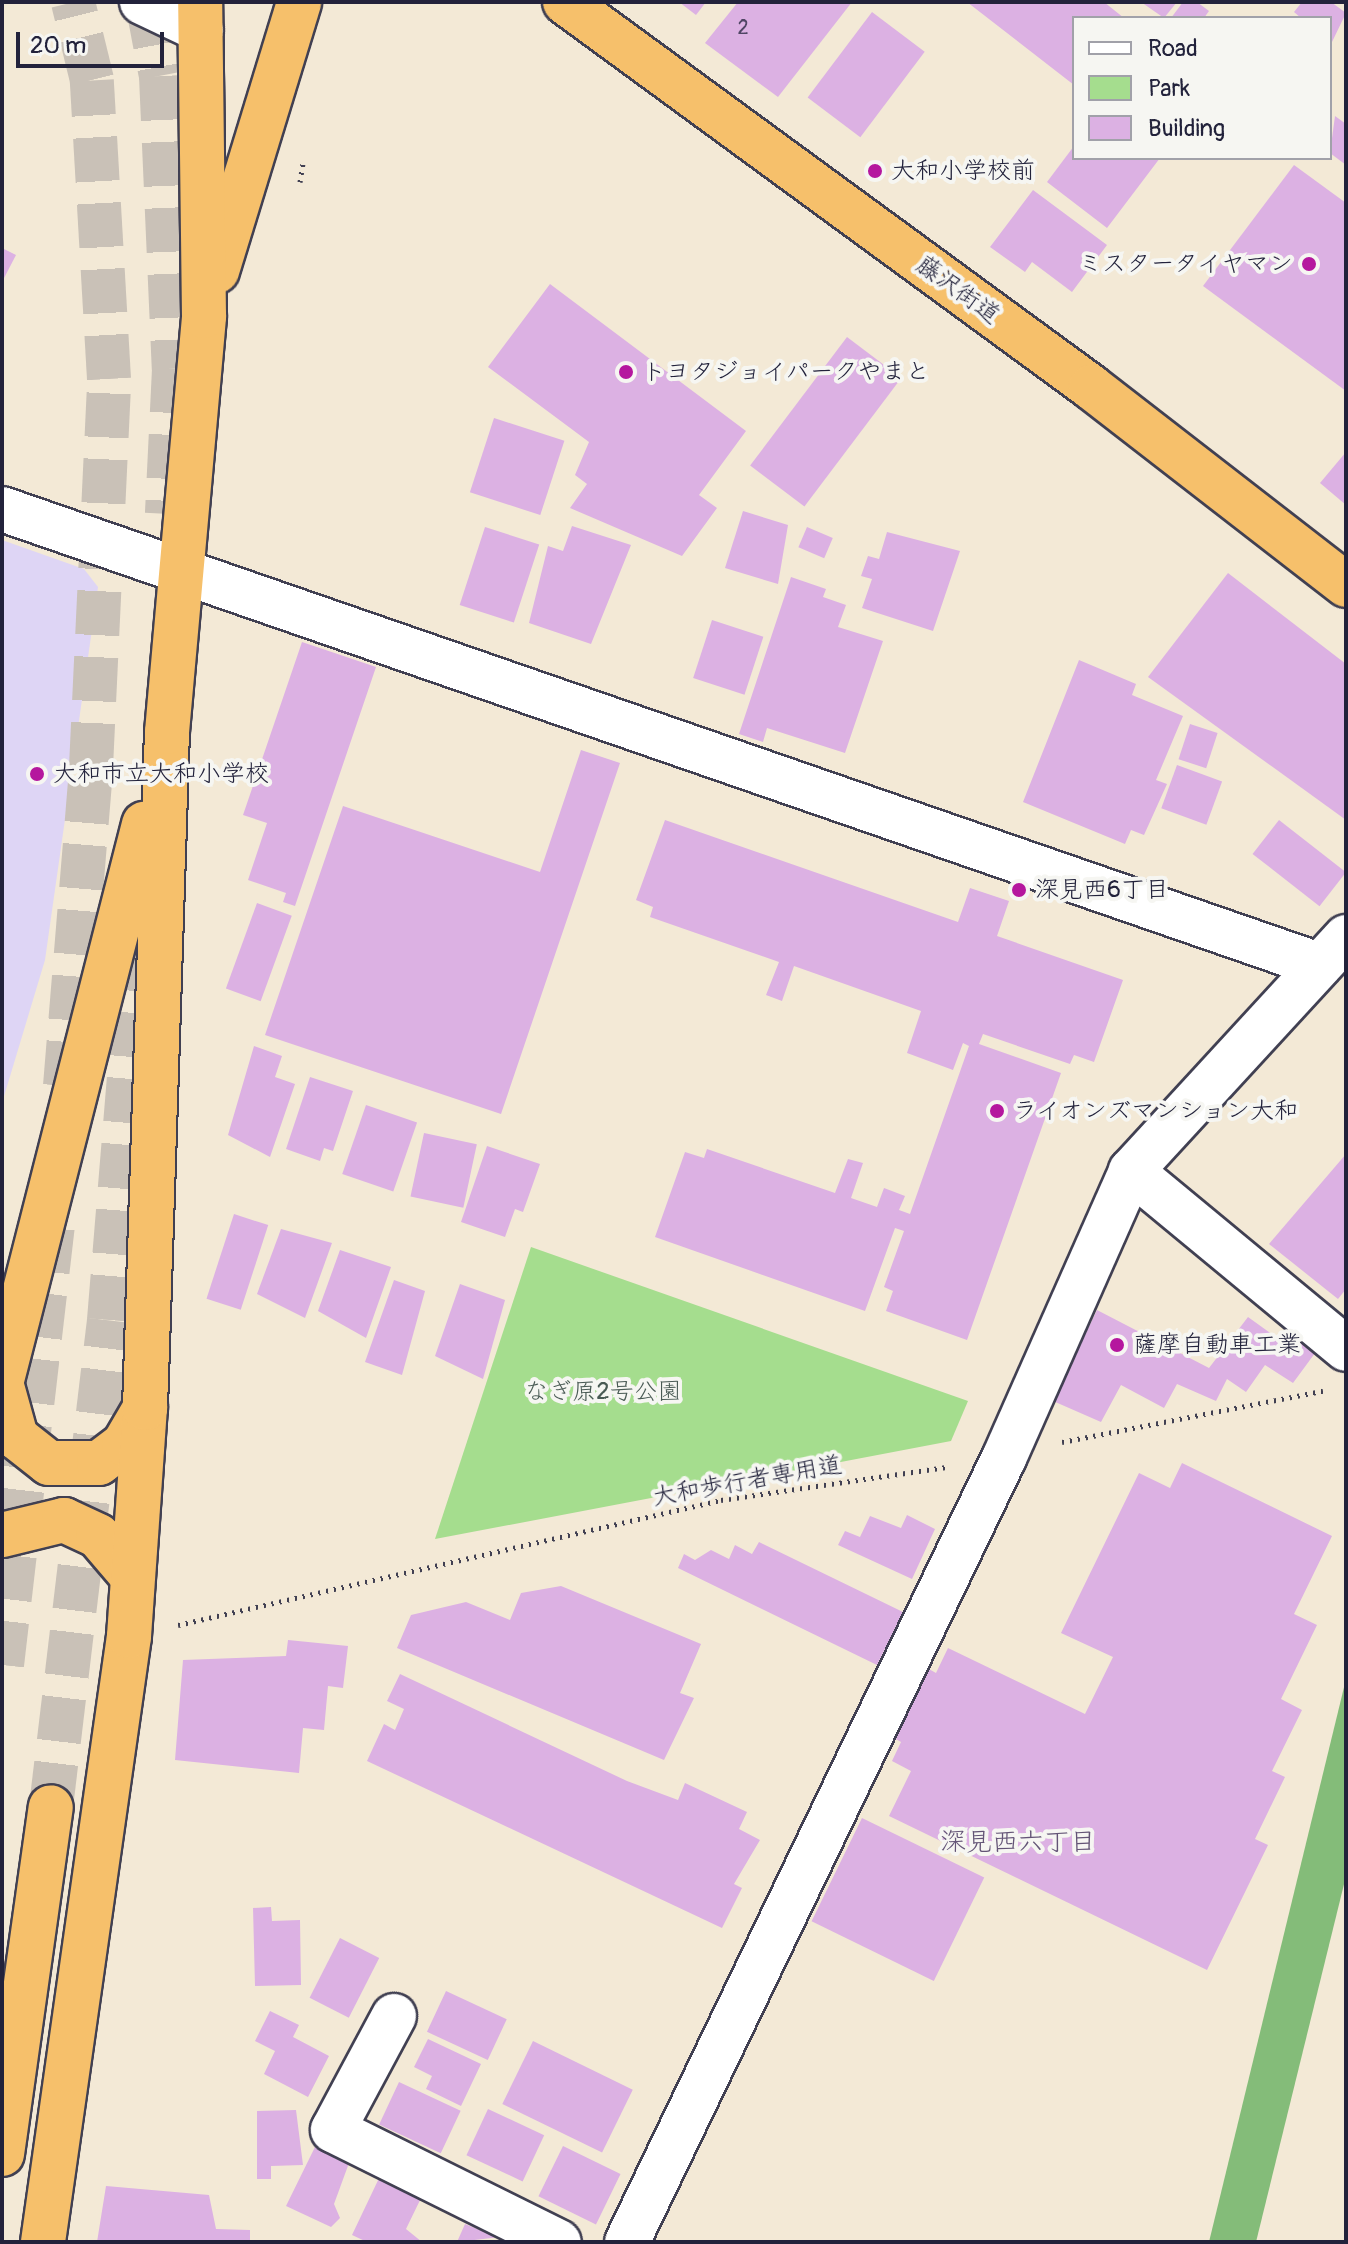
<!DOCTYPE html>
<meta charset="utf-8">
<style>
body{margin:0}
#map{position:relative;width:1348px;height:2244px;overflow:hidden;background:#f3e9d6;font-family:Pangolin,"Klee One",sans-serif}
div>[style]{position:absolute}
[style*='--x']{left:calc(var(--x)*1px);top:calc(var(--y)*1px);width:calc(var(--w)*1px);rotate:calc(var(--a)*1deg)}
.built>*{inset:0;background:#ded5f5}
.green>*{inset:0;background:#a5dd8e}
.forest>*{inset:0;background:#84bc79}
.building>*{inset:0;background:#dcb1e3;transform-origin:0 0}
.highway-tunnel>*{height:44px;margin-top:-22px;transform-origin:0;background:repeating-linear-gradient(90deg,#c9c1b7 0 44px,transparent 0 66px)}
.path>*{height:5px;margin-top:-2.5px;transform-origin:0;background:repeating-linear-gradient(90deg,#414052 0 2px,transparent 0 8px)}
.roads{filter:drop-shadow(2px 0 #414052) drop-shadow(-2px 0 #414052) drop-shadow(0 2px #414052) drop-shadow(0 -2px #414052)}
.minor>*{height:44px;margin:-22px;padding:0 22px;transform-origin:22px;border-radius:22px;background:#fff}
.highway>*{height:44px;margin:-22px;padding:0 22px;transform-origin:22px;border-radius:22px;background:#f6c06b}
.dots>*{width:22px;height:22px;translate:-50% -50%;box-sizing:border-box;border:4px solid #f6f6f2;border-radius:50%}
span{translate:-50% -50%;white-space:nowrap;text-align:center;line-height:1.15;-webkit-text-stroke:8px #f6f6f2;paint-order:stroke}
.number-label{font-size:20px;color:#504665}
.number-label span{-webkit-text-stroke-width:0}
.poi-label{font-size:24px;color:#22223b}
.left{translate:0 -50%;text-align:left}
.right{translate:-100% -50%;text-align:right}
.street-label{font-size:24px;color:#22223b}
.park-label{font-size:24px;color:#495a54}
.neighbourhood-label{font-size:26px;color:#635476}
.frame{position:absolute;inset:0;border:4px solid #22223b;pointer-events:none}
.legend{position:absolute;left:1072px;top:16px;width:260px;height:144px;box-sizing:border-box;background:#f6f6f2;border:2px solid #a1a1a9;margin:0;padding:10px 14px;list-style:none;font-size:24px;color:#22223b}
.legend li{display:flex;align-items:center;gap:16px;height:40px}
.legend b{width:40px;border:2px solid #a1a1a9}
.scale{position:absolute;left:16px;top:32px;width:148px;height:36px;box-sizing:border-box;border:4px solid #22223b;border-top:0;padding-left:10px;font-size:24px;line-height:28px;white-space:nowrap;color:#22223b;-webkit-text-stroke:6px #f6f6f2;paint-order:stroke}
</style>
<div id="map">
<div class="built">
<div style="clip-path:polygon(2px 540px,84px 569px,98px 587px,45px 960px,2px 1103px)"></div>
</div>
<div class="green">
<div style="clip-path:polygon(531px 1247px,968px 1401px,951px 1441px,435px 1539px)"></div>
</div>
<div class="forest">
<div style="clip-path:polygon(1346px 1679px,1346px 1876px,1256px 2242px,1209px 2242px)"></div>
</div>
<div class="building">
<div style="clip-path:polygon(679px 2px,706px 2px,696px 15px)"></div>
<div style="clip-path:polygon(738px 2px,852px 2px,778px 97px,705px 43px)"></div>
<div style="clip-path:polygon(967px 2px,1104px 2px,1124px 18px,1074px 18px,1074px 85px)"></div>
<div style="clip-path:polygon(1141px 2px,1177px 2px,1164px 18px)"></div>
<div style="clip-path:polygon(1183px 2px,1197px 2px,1209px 11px,1204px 18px,1171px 18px)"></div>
<div style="clip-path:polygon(1302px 2px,1331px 2px,1346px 13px,1332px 42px,1330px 18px,1301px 18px,1294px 12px)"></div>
<div style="left:872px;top:12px;width:66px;height:107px;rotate:37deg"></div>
<div style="clip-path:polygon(1335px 116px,1346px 124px,1346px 165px,1330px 153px)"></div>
<div style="clip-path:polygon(1074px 146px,1074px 158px,1160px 158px,1107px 228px,1047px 182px)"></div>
<div style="clip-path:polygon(1294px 165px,1346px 203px,1346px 391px,1203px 286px)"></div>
<div style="clip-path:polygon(1033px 190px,1107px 245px,1072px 292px,1032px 262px,1025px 272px,990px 247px)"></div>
<div style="clip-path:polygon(2px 248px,16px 255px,2px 282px)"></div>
<div style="clip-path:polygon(550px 284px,746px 431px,699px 495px,717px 508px,682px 556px,570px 508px,587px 484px,575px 475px,589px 442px,488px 367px)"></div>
<div style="left:847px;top:337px;width:68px;height:161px;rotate:37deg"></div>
<div style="left:494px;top:418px;width:74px;height:78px;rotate:18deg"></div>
<div style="clip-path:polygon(1346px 452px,1346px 505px,1320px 483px)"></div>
<div style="clip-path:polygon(743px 511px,788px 525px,778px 584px,725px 568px)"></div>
<div style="clip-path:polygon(572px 526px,631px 545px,591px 644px,529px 623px,548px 546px,563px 551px)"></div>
<div style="left:485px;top:527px;width:57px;height:82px;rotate:18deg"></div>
<div style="left:807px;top:527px;width:28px;height:22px;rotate:23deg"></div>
<div style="clip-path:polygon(887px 532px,960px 551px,933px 631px,862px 608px,872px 579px,861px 576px,868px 556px,879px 559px)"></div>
<div style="clip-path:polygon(1228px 573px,1346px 664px,1346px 820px,1148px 677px)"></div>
<div style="clip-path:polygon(791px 577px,826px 589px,823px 597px,846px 605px,838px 627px,883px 641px,845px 753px,767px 728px,763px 742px,739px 734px)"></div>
<div style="left:712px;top:620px;width:54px;height:61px;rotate:18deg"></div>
<div style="clip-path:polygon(302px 642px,376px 667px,295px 906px,283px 902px,286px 893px,248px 880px,267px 823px,243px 815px)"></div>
<div style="clip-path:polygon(1079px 660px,1136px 684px,1132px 695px,1183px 716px,1156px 780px,1167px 784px,1144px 835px,1131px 830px,1125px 844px,1023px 802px)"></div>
<div style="left:1190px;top:724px;width:29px;height:37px;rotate:18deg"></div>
<div style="clip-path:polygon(581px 750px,620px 763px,501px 1114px,265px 1035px,343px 806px,540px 872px)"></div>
<div style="left:1177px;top:765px;width:48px;height:46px;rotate:20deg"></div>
<div style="clip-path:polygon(665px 820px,958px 922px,970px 888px,1009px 901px,997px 936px,1123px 980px,1094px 1062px,1074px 1055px,1070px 1064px,983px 1034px,979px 1044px,1061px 1073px,967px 1340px,886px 1311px,893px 1291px,884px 1287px,904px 1231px,895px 1228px,865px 1311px,655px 1237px,685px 1152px,704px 1158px,707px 1149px,835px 1193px,848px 1159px,863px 1163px,851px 1198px,877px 1207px,884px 1188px,905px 1196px,899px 1210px,910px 1214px,969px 1046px,963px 1043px,953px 1070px,907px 1053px,921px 1011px,794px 966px,782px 1001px,766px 995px,779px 962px,650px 917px,653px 907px,636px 900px)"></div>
<div style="left:1279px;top:820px;width:85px;height:43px;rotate:38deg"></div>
<div style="left:257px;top:903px;width:37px;height:91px;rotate:20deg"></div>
<div style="clip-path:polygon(254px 1046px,282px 1056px,275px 1077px,295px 1084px,270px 1157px,228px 1135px)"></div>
<div style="clip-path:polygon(310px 1077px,353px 1091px,333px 1151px,324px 1148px,320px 1161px,286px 1149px)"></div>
<div style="left:366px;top:1105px;width:54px;height:73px;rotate:19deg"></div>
<div style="left:424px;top:1133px;width:54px;height:65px;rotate:12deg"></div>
<div style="clip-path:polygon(487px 1146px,540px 1164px,523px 1212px,515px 1209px,505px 1237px,461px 1222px)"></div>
<div style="clip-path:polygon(1346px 1154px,1346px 1289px,1338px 1299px,1269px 1244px)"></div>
<div style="left:234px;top:1214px;width:36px;height:89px;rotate:18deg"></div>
<div style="clip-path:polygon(281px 1229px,332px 1243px,305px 1318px,257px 1294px)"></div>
<div style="clip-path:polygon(340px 1250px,391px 1267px,366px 1338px,318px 1311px)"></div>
<div style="clip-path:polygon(394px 1280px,425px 1291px,402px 1375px,365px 1362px)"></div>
<div style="clip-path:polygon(460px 1284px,505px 1300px,483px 1379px,435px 1356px)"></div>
<div style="clip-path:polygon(1097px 1310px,1209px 1368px,1248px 1317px,1280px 1340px,1288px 1328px,1318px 1349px,1293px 1383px,1265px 1365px,1246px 1392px,1227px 1379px,1216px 1401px,1177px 1384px,1164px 1408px,1121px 1385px,1101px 1422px,1053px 1401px)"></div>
<div style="clip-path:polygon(1182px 1463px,1332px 1536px,1294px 1614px,1317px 1625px,1281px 1699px,1302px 1710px,1272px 1771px,1285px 1777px,1255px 1839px,1268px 1845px,1207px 1970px,889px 1816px,911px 1771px,892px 1761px,901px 1742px,894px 1738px,927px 1668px,936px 1673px,948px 1648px,1085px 1714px,1113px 1657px,1061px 1633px,1139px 1473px,1170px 1488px)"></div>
<div style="clip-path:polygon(907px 1515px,935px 1529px,912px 1579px,838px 1545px,845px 1531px,860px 1537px,870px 1516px,901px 1528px)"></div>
<div style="clip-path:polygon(759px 1542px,903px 1612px,877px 1665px,678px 1568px,684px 1554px,695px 1560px,711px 1550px,729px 1559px,735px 1545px,752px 1554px)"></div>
<div style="clip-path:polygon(561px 1586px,701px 1644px,680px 1693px,694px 1698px,664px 1760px,397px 1648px,411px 1615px,466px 1602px,510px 1620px,521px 1593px)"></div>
<div style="clip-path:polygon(288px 1640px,348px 1646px,343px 1688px,328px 1686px,324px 1730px,303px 1728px,299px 1773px,175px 1760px,183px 1660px,286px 1656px)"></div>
<div style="clip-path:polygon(400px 1674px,627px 1781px,678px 1800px,685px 1783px,747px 1812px,739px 1829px,760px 1840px,734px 1884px,742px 1888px,722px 1928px,367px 1761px,384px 1724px,395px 1730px,404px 1709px,387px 1701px)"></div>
<div style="left:862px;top:1818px;width:136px;height:115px;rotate:26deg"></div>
<div style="clip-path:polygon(271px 1907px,272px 1921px,300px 1920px,301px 1985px,255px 1986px,253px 1908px)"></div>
<div style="left:340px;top:1938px;width:44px;height:67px;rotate:27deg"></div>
<div style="left:446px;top:1991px;width:67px;height:45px;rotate:25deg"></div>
<div style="clip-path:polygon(270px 2011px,299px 2025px,293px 2037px,329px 2056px,308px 2097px,264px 2074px,275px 2051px,255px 2041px)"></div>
<div style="clip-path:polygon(428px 2039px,481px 2064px,461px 2106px,426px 2089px,432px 2076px,414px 2067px)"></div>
<div style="left:533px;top:2041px;width:111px;height:70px;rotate:26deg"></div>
<div style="left:399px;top:2082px;width:68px;height:47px;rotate:25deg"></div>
<div style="left:488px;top:2109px;width:62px;height:51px;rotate:25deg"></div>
<div style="clip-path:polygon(296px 2110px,303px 2165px,271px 2166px,271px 2179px,257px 2179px,257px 2111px)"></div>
<div style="left:563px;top:2146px;width:64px;height:56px;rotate:26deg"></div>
<div style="clip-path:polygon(315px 2147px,349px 2163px,334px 2204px,340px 2218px,331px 2227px,286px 2206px)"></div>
<div style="clip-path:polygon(381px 2174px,423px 2194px,406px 2229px,422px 2242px,367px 2242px,352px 2235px)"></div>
<div style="clip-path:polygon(106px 2186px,209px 2195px,216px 2229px,250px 2230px,250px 2242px,97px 2242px)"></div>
<div style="clip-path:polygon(465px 2224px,480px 2230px,483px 2224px,509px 2236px,457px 2242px)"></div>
</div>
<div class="highway-tunnel">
<div style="--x:147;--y:2;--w:75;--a:79.3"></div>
<div style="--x:161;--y:76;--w:293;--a:87.5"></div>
<div style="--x:174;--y:369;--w:145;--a:92.8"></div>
<div style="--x:65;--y:1086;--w:320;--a:-85.3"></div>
<div style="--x:91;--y:767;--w:388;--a:-87.3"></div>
<div style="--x:109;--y:379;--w:299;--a:-93.3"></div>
<div style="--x:92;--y:80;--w:80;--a:-103.7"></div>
<div style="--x:2;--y:1665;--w:442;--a:-83.4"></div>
<div style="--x:51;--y:1807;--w:490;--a:-83.2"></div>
<div style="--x:109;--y:1320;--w:387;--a:-85.3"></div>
</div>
<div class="path">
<div style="--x:300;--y:182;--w:19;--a:-81"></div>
<div style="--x:1062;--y:1442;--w:266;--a:-11.1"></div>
<div style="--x:178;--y:1625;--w:557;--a:-12.96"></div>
<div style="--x:721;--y:1500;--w:228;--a:-8.3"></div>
</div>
<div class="roads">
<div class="minor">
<div style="--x:142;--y:2;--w:65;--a:25.4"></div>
<div style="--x:2;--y:509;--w:1394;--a:19.1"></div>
<div style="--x:1131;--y:1171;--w:279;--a:39.6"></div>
<div style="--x:394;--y:2016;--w:129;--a:118.2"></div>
<div style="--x:333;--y:2130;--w:252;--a:26.4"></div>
<div style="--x:627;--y:2242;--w:870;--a:-64.32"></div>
<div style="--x:1004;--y:1458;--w:314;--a:-66.1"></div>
<div style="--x:1131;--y:1171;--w:318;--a:-47.4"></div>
</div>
<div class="highway">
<div style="--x:565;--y:2;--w:652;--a:36.2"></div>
<div style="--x:1091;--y:387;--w:323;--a:37.8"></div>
<div style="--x:217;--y:271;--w:281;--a:-73"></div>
<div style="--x:2;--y:1380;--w:574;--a:-75.67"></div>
<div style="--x:2;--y:1386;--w:53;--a:74.6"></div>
<div style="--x:16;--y:1437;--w:42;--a:38.2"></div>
<div style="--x:49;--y:1463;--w:50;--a:0"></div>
<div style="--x:99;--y:1463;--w:31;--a:-37"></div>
<div style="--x:124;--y:1444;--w:42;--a:-59.7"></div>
<div style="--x:2;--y:1535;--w:64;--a:-13.6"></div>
<div style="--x:64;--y:1520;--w:38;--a:25"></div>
<div style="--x:98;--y:1536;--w:52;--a:49.6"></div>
<div style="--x:2;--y:2154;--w:350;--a:-82"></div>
<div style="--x:43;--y:2242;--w:612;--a:-81.92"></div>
<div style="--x:129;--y:1636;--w:229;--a:-86"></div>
<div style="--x:145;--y:1408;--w:676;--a:-88.14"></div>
<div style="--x:167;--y:732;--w:418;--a:-84.9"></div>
<div style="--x:204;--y:316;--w:314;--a:-90.7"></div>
</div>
</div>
<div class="dots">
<div style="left:875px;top:171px;background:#b5179e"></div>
<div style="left:1309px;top:264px;background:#b5179e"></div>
<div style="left:626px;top:372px;background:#b5179e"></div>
<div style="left:37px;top:774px;background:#b5179e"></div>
<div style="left:1019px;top:890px;background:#b5179e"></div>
<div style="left:997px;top:1111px;background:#b5179e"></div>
<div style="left:1117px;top:1345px;background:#b5179e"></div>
</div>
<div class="number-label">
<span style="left:743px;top:27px">2</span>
</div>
<div class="poi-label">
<span class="left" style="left:891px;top:171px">大和小学校前</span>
<span class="right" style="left:1293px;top:264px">ミスタータイヤマン</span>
<span class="left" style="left:642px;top:372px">トヨタジョイパークやまと</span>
<span class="left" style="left:53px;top:774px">大和市立大和小学校</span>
<span class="left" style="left:1035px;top:890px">深見西6丁目</span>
<span class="left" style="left:1013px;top:1111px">ライオンズマンション大和</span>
<span class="left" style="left:1133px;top:1345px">薩摩自動車工業</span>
</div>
<div class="street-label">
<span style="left:958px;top:290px;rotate:36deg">藤沢街道</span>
<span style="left:747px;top:1481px;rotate:-10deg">大和歩行者専用道</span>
</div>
<div class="park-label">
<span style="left:603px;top:1392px">なぎ原2号公園</span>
</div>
<div class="neighbourhood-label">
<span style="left:1018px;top:1843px">深見西六丁目</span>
</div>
<div class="frame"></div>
<ul class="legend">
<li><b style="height:10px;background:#fff"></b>Road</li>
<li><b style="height:22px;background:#a5dd8e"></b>Park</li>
<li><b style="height:22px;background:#dcb1e3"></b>Building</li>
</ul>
<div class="scale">20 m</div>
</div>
